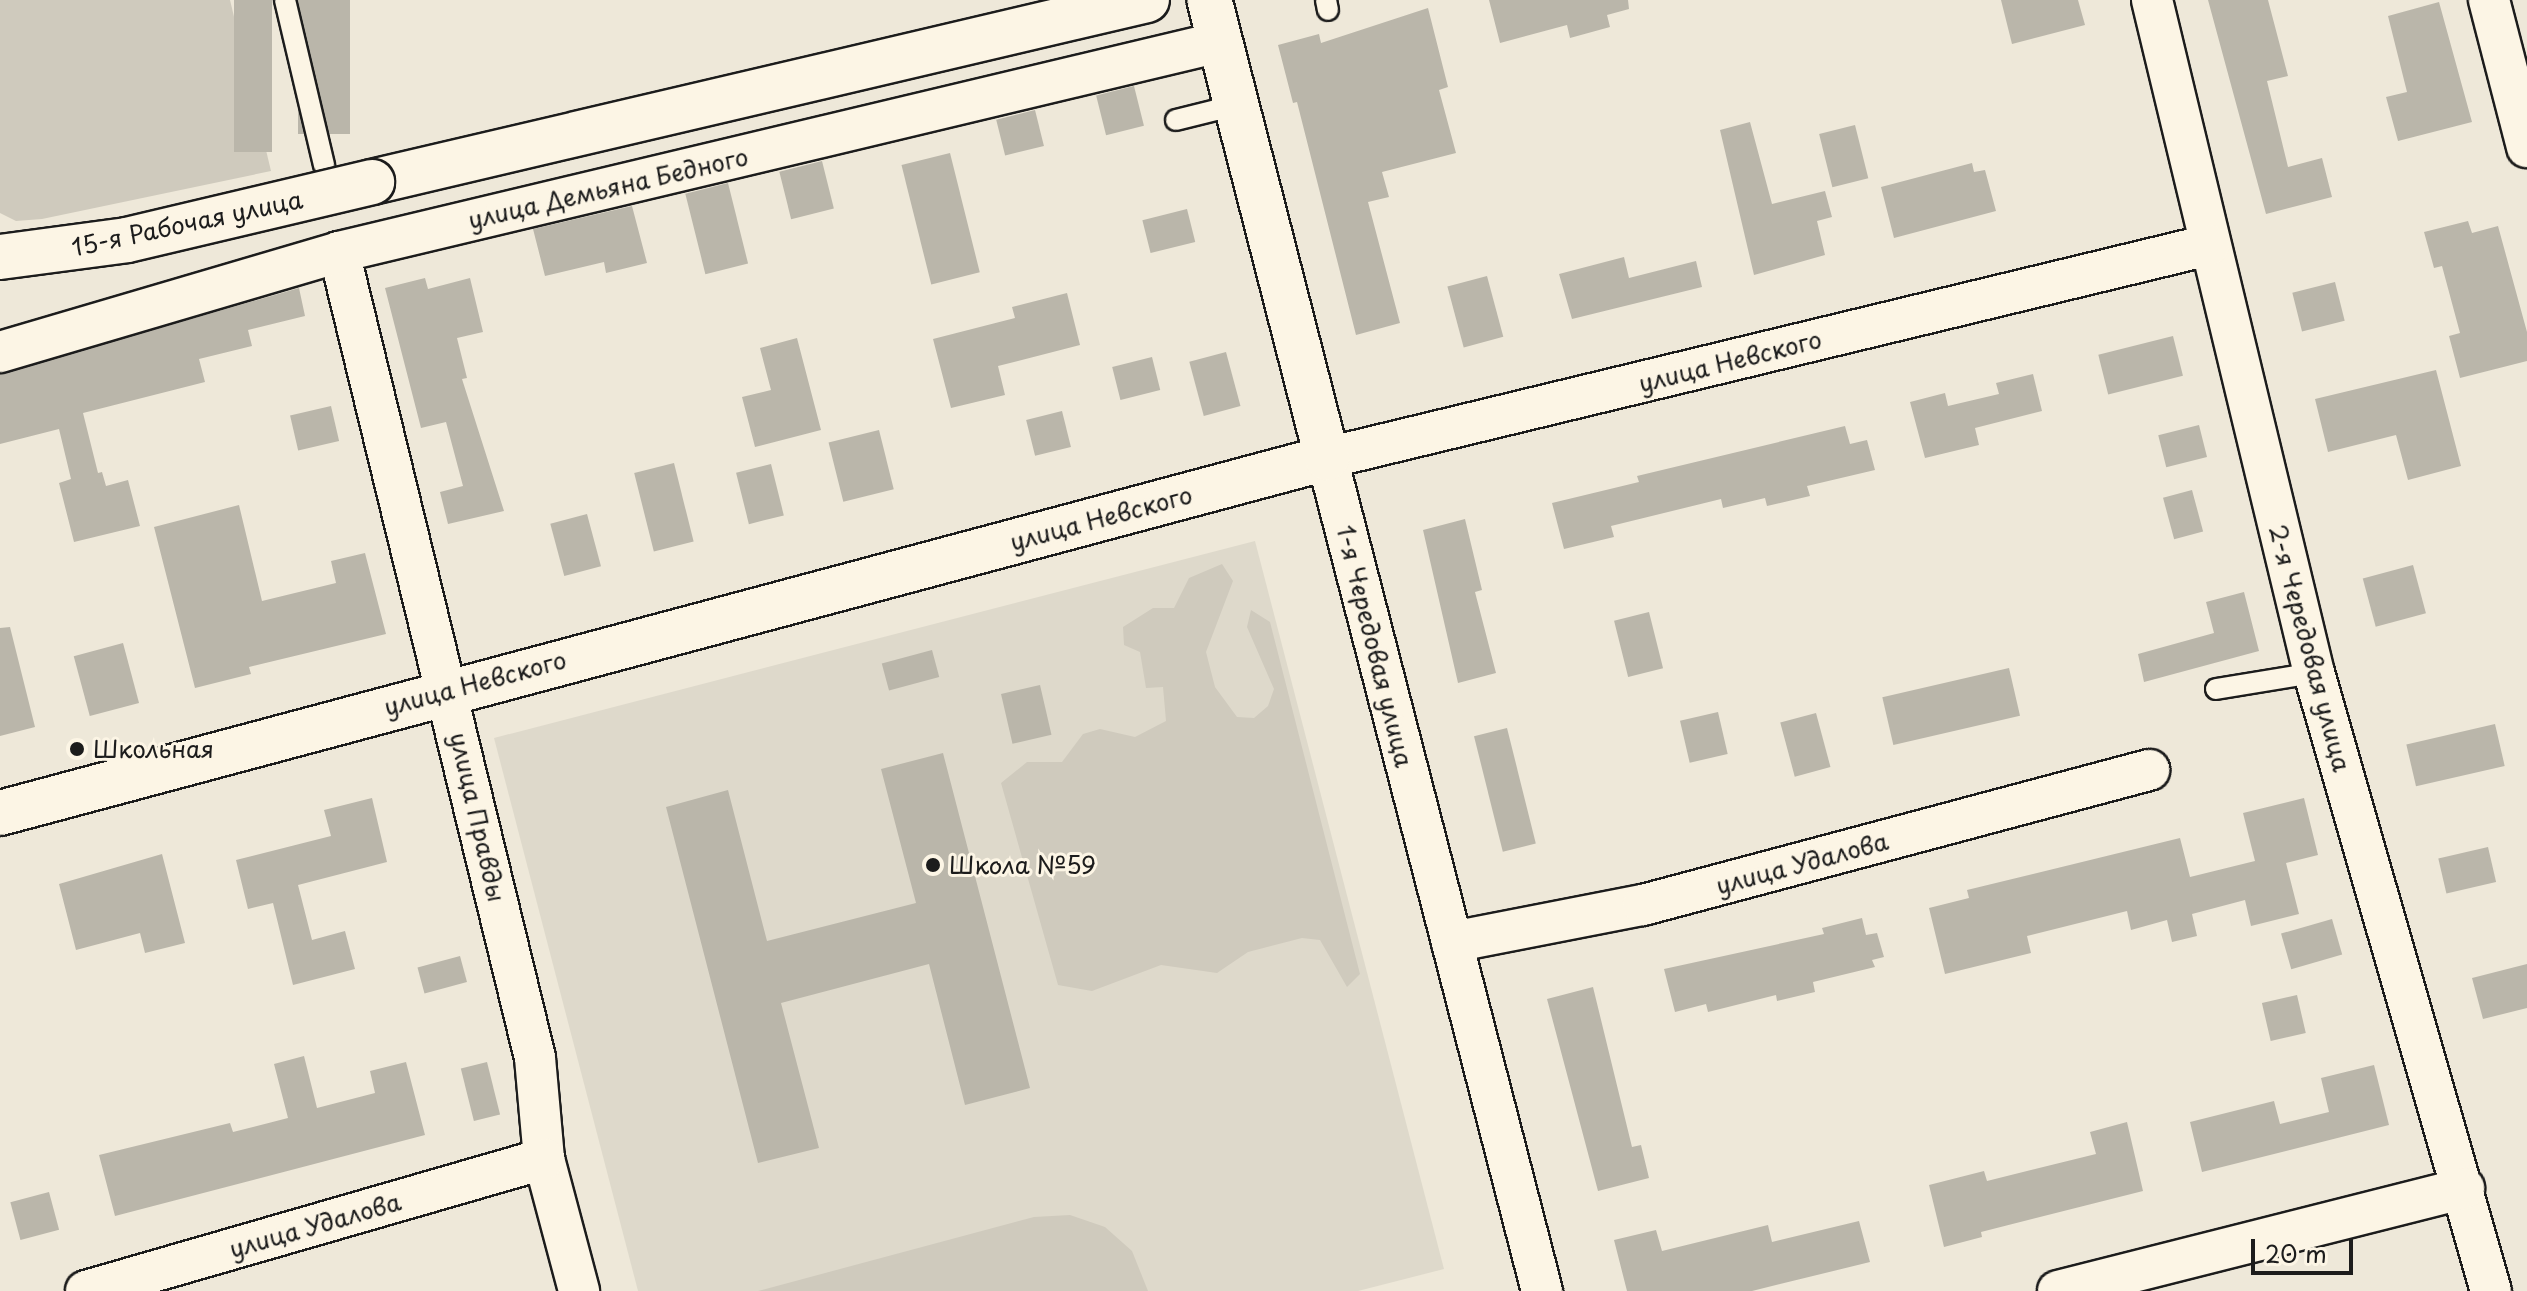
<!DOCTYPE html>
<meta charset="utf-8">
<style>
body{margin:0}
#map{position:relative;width:2527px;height:1291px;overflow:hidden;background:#eee8d9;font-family:"Playpen Sans",sans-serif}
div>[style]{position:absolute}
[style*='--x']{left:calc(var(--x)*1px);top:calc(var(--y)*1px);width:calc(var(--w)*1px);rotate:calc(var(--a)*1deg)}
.built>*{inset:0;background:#ded9cb}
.green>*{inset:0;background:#cfcabd}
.building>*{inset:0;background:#bab6aa;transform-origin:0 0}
.roads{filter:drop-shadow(2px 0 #1c1c1c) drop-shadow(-2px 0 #1c1c1c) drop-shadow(0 2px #1c1c1c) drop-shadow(0 -2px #1c1c1c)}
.service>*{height:20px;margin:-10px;padding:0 10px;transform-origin:10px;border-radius:10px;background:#fcf5e5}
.minor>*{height:40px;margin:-20px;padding:0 20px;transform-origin:20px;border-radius:20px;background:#fcf5e5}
.secondary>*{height:44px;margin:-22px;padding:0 22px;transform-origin:22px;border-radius:22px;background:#fcf5e5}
.bridges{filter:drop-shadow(2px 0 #1c1c1c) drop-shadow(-2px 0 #1c1c1c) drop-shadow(0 2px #1c1c1c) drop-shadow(0 -2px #1c1c1c)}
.secondary-bridge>*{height:44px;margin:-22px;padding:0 22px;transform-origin:22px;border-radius:22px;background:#fcf5e5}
.dots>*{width:22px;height:22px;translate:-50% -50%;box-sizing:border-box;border:4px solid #fcf5e5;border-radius:50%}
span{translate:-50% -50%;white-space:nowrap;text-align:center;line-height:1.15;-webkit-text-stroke:6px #fcf5e5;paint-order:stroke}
.street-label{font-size:24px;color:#1c1c1c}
.poi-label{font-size:24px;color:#1c1c1c}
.left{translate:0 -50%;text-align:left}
.scale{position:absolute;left:2251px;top:1239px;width:102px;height:36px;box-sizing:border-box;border:4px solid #1c1c1c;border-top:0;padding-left:10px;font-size:24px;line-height:28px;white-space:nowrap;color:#1c1c1c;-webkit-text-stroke:6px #fcf5e5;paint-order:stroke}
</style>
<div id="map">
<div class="built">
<div style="clip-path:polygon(1255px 541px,1444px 1269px,1358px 1291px,638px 1291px,494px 738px)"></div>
</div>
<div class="green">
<div style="clip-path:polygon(0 0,230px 0,271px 171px,42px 219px,16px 221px,0 213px)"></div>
<div style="clip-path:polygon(1222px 564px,1233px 581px,1206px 652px,1215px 687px,1237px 717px,1254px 718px,1268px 706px,1274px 689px,1247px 627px,1251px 610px,1270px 622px,1360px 974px,1347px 987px,1320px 940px,1302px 938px,1248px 952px,1217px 973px,1161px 965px,1092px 991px,1058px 985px,1001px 783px,1027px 762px,1062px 762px,1083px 734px,1100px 729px,1135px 737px,1166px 721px,1163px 687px,1146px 688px,1140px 652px,1124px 645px,1123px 627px,1153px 608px,1174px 608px,1189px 578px)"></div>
<div style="clip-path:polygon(1070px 1215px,1105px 1227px,1132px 1251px,1148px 1291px,758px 1291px,1034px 1217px)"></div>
</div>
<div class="building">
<div style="left:234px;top:0;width:38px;height:152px"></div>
<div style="left:298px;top:0;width:52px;height:134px"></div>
<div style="clip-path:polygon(1489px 0,1628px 0,1629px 9px,1607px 15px,1610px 27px,1570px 38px,1567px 25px,1500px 43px)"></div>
<div style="clip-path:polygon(2001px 0,2078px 0,2085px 25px,2012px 44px)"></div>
<div style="clip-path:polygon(2208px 0,2268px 0,2288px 76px,2267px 81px,2288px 167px,2322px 158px,2332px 197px,2266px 214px)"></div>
<div style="clip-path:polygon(2439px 2px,2472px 122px,2398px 141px,2386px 97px,2407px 92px,2388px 16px)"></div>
<div style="clip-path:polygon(1428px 8px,1448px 87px,1439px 90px,1456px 153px,1382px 172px,1389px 197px,1368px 202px,1400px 323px,1356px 335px,1297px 102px,1293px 103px,1278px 45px,1319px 34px,1321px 43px)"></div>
<div style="left:1134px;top:86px;width:41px;height:39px;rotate:76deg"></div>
<div style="left:1035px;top:110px;width:37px;height:40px;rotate:76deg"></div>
<div style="clip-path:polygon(1750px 122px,1772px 204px,1825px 191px,1832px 217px,1817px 221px,1825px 255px,1754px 275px,1720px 130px)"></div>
<div style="left:1855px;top:125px;width:55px;height:37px;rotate:76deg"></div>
<div style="left:950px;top:153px;width:123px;height:50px;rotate:76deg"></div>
<div style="left:822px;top:161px;width:49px;height:44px;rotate:76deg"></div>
<div style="clip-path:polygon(1972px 163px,1974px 172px,1985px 170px,1996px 211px,1894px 238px,1881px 187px)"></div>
<div style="left:728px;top:183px;width:83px;height:44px;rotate:76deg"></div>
<div style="clip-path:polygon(632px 206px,647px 263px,606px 273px,604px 262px,545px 276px,533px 229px)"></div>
<div style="left:1187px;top:209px;width:34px;height:46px;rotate:76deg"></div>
<div style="clip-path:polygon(2468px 221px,2472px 233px,2498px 226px,2527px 332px,2527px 361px,2460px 378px,2449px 336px,2460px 333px,2442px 266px,2434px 268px,2424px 232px)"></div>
<div style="clip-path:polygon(1624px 257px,1629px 278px,1696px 261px,1702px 287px,1572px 319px,1559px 274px)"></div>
<div style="left:1487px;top:276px;width:63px;height:41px;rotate:75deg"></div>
<div style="clip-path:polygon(425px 278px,428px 289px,470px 278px,483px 332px,457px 338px,467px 378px,462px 379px,504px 511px,448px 524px,440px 492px,463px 486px,446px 422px,421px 428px,385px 288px)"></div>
<div style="left:2335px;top:282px;width:40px;height:44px;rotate:76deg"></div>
<div style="clip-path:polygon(299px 288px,305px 316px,248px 330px,252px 346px,199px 359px,205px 382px,83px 413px,98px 473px,102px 472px,106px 486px,128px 480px,140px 526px,74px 542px,59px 483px,71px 479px,59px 429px,0 444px,0 374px)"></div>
<div style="clip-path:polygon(1067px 293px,1080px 345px,998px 366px,1005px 395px,951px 408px,933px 339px,1015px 318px,1012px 307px)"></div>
<div style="left:2173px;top:336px;width:41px;height:77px;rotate:76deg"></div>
<div style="clip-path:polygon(797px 338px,821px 430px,755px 447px,742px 397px,771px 390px,760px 348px)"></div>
<div style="left:1226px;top:352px;width:56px;height:38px;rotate:75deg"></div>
<div style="left:1152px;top:357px;width:34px;height:41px;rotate:76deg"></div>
<div style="clip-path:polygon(2436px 370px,2461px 466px,2408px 480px,2396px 435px,2328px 452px,2315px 399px)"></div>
<div style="clip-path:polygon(2033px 374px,2042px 411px,1975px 428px,1979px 445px,1925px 458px,1910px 402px,1945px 393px,1948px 406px,1999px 394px,1996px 383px)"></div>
<div style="left:331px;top:406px;width:36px;height:42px;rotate:77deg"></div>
<div style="left:1062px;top:411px;width:37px;height:37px;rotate:76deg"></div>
<div style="left:2199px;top:425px;width:33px;height:42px;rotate:76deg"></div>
<div style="clip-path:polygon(1845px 426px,1850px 444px,1867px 440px,1875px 470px,1807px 486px,1810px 496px,1767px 506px,1765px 498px,1723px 508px,1721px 499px,1611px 526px,1614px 537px,1564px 549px,1552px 503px,1639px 482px,1637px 476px)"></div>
<div style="left:879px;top:430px;width:61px;height:52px;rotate:76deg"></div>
<div style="left:674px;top:463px;width:81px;height:41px;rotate:76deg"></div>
<div style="left:771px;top:464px;width:53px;height:36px;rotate:76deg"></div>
<div style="left:2192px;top:490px;width:43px;height:30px;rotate:75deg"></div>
<div style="clip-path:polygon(239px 505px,262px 601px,336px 583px,331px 561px,365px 553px,386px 634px,249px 667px,251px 674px,195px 688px,154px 527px)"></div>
<div style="left:587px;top:514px;width:54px;height:38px;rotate:75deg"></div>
<div style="clip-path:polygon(1465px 519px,1482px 590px,1475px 592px,1496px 673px,1458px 683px,1423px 530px)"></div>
<div style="left:2413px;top:565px;width:50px;height:52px;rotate:75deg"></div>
<div style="clip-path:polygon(2244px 592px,2259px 651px,2144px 682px,2138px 654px,2214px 633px,2206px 602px)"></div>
<div style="left:1649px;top:612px;width:58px;height:36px;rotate:76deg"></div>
<div style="clip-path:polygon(10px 627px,35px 727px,0 736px,0 628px)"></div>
<div style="left:123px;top:643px;width:62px;height:51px;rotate:75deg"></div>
<div style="left:932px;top:650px;width:28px;height:52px;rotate:75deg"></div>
<div style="left:2009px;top:668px;width:49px;height:130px;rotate:77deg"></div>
<div style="left:1040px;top:685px;width:51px;height:40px;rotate:77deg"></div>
<div style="left:1718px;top:712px;width:43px;height:39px;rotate:77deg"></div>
<div style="left:1816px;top:713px;width:56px;height:37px;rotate:75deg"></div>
<div style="left:2495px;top:724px;width:43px;height:91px;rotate:77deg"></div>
<div style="left:1507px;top:728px;width:119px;height:34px;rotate:76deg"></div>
<div style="clip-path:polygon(943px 753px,1030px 1088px,965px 1105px,929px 964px,781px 1003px,819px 1148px,758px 1163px,666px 807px,728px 790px,767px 941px,916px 903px,881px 769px)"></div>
<div style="clip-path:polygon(372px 798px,387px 862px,298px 885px,312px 940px,345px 931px,355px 969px,293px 985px,273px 903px,248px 909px,236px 860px,331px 836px,324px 810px)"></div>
<div style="clip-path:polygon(2304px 798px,2318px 855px,2286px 863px,2299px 914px,2251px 926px,2245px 900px,2192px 914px,2197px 936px,2172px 942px,2167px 920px,2131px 930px,2127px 911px,2027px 936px,2031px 953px,1945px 974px,1929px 908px,1969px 898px,1967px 890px,2180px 838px,2190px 877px,2255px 861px,2243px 813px)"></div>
<div style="left:2488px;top:847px;width:36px;height:51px;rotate:77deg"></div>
<div style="clip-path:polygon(162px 854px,185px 943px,145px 953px,140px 933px,76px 950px,59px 884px)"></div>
<div style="clip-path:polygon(1862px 918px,1866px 935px,1877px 933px,1884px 957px,1872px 960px,1875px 967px,1813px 982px,1815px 992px,1777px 1001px,1776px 995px,1708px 1012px,1706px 1004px,1675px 1012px,1664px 969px,1824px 934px,1822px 928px)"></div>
<div style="left:2332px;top:919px;width:37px;height:53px;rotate:74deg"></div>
<div style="left:460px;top:956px;width:27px;height:44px;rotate:75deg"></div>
<div style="clip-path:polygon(2527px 964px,2527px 1008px,2483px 1019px,2472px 978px)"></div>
<div style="clip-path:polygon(1593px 987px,1632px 1147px,1641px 1145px,1649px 1178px,1598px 1191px,1547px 999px)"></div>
<div style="left:2297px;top:995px;width:39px;height:36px;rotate:77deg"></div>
<div style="clip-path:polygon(304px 1056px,317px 1108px,375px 1093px,370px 1071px,406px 1062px,425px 1135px,115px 1216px,99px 1155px,230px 1123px,233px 1132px,288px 1118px,274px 1064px)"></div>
<div style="left:487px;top:1062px;width:54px;height:27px;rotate:76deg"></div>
<div style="clip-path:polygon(2374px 1065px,2389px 1125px,2202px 1172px,2190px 1122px,2274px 1101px,2280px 1124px,2329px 1112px,2321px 1078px)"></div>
<div style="clip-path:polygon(2127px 1122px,2143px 1191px,1981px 1232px,1982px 1237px,1944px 1247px,1929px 1185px,1984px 1171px,1987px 1181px,2096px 1154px,2090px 1132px)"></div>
<div style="left:49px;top:1192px;width:39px;height:40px;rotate:75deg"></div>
<div style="clip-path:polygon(1859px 1221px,1870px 1262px,1752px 1291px,1627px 1291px,1614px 1240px,1656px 1230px,1662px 1251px,1768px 1225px,1772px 1242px)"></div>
</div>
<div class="roads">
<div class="service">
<div style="--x:285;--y:0;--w:170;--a:76.7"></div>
<div style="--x:1326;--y:0;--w:10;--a:79"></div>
<div style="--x:1176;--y:120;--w:62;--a:-14"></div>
<div style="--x:2216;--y:689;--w:99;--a:-9.3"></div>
</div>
<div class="minor">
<div style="--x:2152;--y:0;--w:692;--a:76.47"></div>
<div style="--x:2314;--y:673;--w:643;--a:74.02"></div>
<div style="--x:2489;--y:0;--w:152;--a:75.5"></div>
<div style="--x:339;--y:252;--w:829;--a:76.33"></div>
<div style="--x:535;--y:1058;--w:101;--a:84.9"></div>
<div style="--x:544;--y:1159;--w:137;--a:75.1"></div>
<div style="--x:0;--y:352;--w:353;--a:-16.4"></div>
<div style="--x:339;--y:252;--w:906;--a:-13.41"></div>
<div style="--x:1452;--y:942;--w:195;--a:-11"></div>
<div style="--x:1643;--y:905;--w:524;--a:-14.94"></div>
<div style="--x:86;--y:1291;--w:477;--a:-16.1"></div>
<div style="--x:1542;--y:1291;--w:860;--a:-104.47"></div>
<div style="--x:1327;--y:458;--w:907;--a:-13.58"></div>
<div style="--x:2058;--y:1291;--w:419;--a:-14.2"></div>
</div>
<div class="secondary">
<div style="--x:372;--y:182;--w:796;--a:-13.22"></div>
<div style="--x:0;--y:813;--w:1374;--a:-14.98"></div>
<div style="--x:1327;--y:458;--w:473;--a:-104.4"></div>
</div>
</div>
<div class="bridges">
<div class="secondary-bridge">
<div style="--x:0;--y:257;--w:128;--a:-7.6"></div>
<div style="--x:127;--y:240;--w:252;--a:-13.3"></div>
</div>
</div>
<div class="dots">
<div style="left:77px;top:749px;background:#1c1c1c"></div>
<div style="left:933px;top:865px;background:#1c1c1c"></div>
</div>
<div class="street-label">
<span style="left:608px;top:188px;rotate:-13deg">улица Демьяна Бедного</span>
<span style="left:187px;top:223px;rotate:-12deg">15-я Рабочая улица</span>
<span style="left:1730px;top:361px;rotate:-14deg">улица Невского</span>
<span style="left:1101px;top:518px;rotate:-15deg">улица Невского</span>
<span style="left:1375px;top:646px;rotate:76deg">1-я Чередовая улица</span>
<span style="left:2310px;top:648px;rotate:75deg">2-я Чередовая улица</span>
<span style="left:475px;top:683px;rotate:-15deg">улица Невского</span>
<span style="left:478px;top:817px;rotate:77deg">улица Правды</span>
<span style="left:1802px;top:863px;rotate:-15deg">улица Удалова</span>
<span style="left:315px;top:1225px;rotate:-16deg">улица Удалова</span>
</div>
<div class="poi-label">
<span class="left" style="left:93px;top:749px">Школьная</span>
<span class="left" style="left:949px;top:865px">Школа №59</span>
</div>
<div class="scale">20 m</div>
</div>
